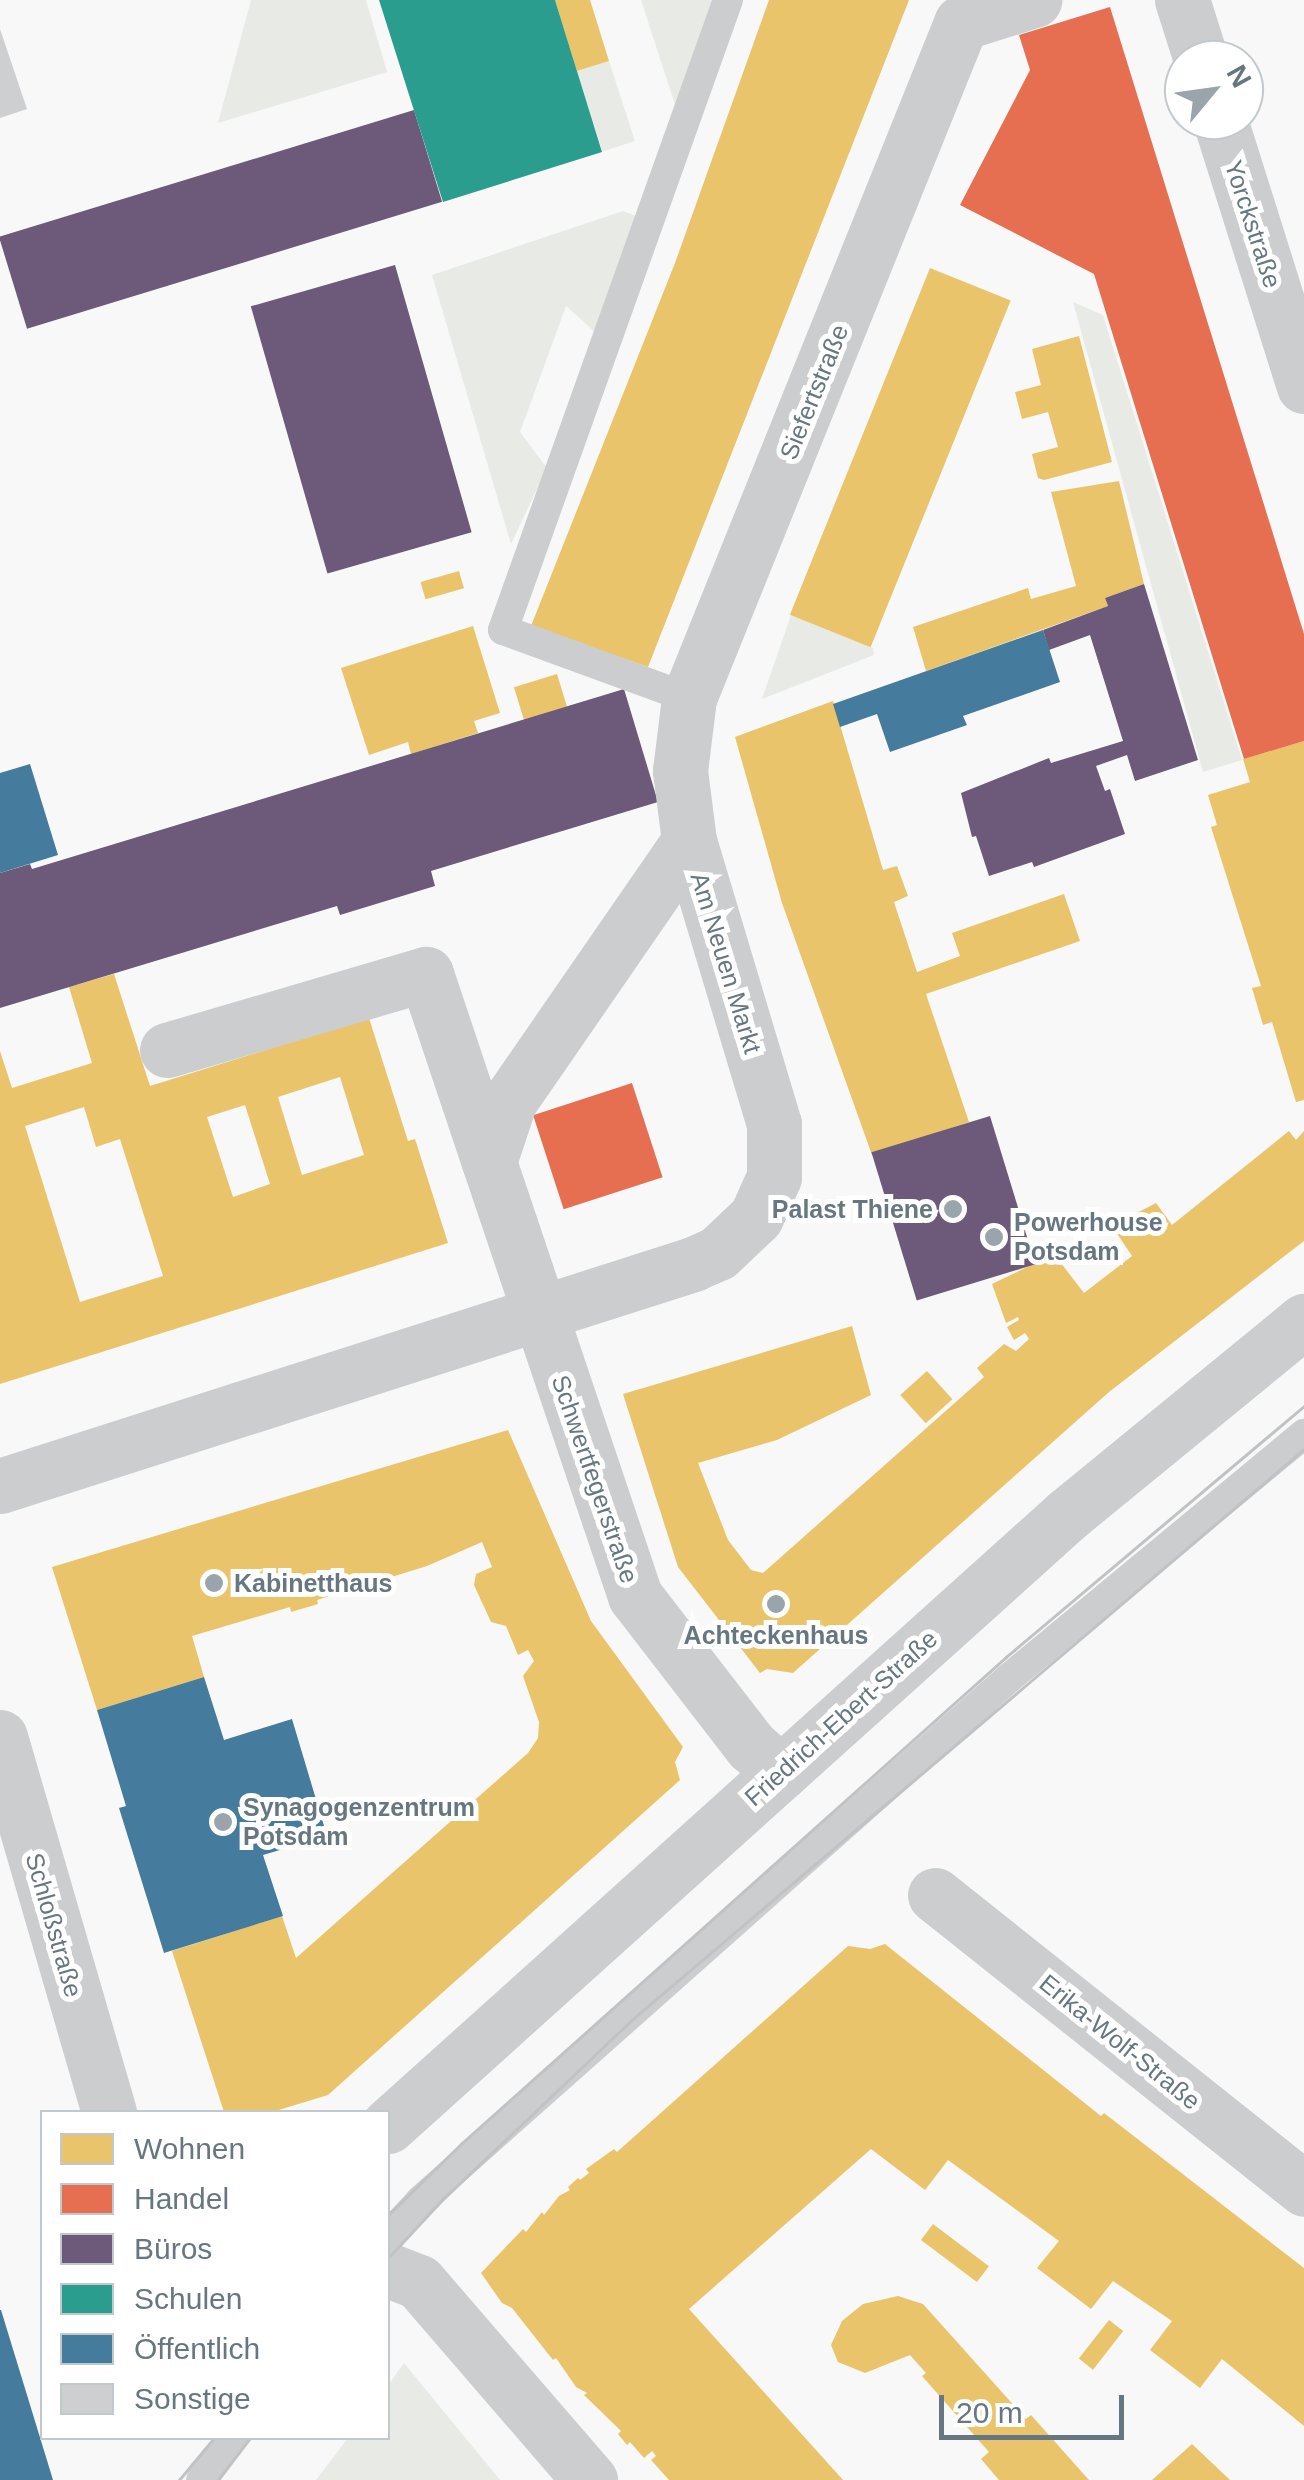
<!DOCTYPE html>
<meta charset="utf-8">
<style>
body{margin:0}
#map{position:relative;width:1304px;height:2480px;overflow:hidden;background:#f8f8f8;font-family:Helvetica,sans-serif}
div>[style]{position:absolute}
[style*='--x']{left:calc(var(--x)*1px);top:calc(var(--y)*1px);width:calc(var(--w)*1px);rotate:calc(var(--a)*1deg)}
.green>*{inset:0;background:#e8eae6;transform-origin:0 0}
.homes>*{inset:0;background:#e9c46a;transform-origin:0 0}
.shops>*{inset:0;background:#e76f51;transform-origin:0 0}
.offices>*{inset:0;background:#6d597a;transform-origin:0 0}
.schools>*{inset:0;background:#2a9d8f}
.public>*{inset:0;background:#457b9d}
.building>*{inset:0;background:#cdcfd0}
.service>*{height:30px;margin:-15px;padding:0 15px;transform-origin:15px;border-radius:15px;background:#cbcdce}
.minor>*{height:55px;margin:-27.5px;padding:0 27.5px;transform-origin:27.5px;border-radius:27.5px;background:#cbcdce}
.tertiary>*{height:55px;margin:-27.5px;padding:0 27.5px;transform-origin:27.5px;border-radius:27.5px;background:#cbcdce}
.tram>*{height:2.5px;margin:-1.25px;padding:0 1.25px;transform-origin:1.25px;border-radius:1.25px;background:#c1c2c3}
.dots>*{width:28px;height:28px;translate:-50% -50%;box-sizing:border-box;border:5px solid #fff;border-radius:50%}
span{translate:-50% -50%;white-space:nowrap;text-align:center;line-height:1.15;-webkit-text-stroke:10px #fff;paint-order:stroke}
.street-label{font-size:25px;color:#667781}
.poi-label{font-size:25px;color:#667781;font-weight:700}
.right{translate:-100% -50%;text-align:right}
.left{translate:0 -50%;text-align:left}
.legend{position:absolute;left:40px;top:2110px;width:350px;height:330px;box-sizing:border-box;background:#fff;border:2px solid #c2c9cd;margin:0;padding:12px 18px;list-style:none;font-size:30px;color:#667781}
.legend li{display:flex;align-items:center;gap:20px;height:50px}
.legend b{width:50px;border:2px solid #c2c9cd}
.north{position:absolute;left:1164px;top:40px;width:100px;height:100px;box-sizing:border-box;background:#fff;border:2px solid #c2c9cd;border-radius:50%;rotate:61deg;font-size:28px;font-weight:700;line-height:40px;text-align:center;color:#667781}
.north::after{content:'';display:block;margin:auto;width:35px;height:45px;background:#99a4ab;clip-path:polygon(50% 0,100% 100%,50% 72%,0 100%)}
.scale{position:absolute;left:939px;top:2395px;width:185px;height:45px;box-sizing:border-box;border:5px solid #667781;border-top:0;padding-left:12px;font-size:30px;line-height:35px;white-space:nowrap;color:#667781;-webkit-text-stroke:8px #fff;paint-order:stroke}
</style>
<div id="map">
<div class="green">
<div style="clip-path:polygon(251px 0,366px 0,387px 72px,218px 123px)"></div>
<div style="clip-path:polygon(641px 0,717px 0,678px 114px)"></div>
<div style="left:609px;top:61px;width:84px;height:34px;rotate:72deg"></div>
<div style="clip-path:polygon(623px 211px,641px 218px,596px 333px,566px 306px,520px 432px,547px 468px,511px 544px,432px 275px)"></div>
<div style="clip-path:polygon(1073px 302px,1103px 315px,1242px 760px,1203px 772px)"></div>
<div style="clip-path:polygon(791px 615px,873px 648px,874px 655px,762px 699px)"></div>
<div style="clip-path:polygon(404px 2363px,500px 2480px,316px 2480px,348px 2438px,388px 2438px,388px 2385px)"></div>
</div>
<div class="homes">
<div style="clip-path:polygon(555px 0,590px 0,609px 61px,577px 71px)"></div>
<div style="clip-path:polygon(769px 0,909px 0,648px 667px,531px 626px,675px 263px)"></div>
<div style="left:930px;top:268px;width:87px;height:374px;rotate:22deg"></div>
<div style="clip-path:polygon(1079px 336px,1112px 462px,1044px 480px,1038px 478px,1032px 454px,1058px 447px,1048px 412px,1022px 419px,1015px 392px,1041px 385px,1032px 349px)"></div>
<div style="clip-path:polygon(1119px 481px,1144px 584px,1105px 598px,1108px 606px,926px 671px,913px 627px,1028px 588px,1031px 599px,1076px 586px,1051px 492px)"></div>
<div style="left:459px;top:571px;width:18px;height:40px;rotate:74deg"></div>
<div style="clip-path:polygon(473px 626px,500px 713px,474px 721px,478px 733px,411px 754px,408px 742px,369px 755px,341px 668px)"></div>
<div style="left:557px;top:674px;width:34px;height:45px;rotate:73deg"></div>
<div style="clip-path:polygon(833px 701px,883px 870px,897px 866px,908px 896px,894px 902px,917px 972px,960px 956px,952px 933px,1064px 894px,1080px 941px,926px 994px,969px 1122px,872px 1155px,782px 903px,735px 737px)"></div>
<div style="clip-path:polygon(1304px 741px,1304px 1100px,1296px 1102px,1272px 1022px,1263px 1025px,1252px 988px,1261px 986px,1211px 827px,1217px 825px,1208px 795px,1250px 782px,1243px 759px)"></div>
<div style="clip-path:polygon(evenodd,114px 974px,150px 1086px,369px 1018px,408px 1141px,415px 1139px,448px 1243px,0 1384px,0 1051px,12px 1088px,92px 1063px,69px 987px,114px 974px,340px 1077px,364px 1155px,302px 1175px,278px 1097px,340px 1077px,114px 974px,245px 1105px,270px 1184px,233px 1197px,207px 1117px,245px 1105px,114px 974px,84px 1107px,96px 1147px,120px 1139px,163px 1276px,80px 1302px,25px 1126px,84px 1107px)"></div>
<div style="clip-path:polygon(1289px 1131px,1296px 1140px,1304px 1131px,1304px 1241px,1109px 1392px,793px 1673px,767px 1669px,760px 1673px,678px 1567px,623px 1394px,852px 1326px,871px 1395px,777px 1440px,698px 1463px,728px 1540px,751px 1570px,763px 1573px,984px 1377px,977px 1368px,1004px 1344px,1016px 1351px,1029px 1339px,1025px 1333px,1014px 1340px,1007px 1327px,1019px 1320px,1018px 1317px,1006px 1323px,992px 1284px,1054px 1254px,1084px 1293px,1132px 1256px,1112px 1226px,1156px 1203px,1172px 1225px)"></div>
<div style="left:927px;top:1371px;width:38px;height:36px;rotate:48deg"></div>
<div style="clip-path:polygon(508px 1430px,591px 1621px,683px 1747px,675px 1762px,680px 1780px,328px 2095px,272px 2112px,224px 2112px,172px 1951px,282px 1916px,296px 1958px,528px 1753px,538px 1738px,539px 1722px,523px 1676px,534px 1661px,528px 1650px,518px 1655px,506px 1626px,491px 1622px,474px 1585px,476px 1574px,492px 1567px,482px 1542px,427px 1566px,317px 1600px,318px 1604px,291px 1612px,290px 1607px,192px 1636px,204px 1677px,97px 1710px,52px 1567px)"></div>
<div style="clip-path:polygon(885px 1944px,1101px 2116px,1104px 2113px,1304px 2268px,1304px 2426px,1222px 2359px,1200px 2388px,1150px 2350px,1172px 2321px,1113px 2281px,1091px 2309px,1037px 2268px,1059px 2241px,948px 2160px,925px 2190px,871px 2149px,689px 2309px,843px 2480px,669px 2480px,651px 2460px,656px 2456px,652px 2451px,644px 2458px,630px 2442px,627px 2445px,618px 2434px,621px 2431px,584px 2395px,587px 2393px,576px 2387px,556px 2358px,553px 2360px,512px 2308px,502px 2303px,481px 2273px,523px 2229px,526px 2232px,542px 2212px,544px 2215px,559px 2196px,570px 2190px,568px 2187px,578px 2178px,580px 2180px,589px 2173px,586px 2169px,614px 2149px,617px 2152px,848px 1946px,870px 1949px)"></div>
<div style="left:933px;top:2224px;width:70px;height:20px;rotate:37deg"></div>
<div style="clip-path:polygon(898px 2296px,923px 2304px,1026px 2419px,1031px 2415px,1089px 2480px,999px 2480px,981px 2459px,989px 2452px,922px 2376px,926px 2373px,910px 2355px,865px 2373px,838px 2362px,831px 2345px,842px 2321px,863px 2304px)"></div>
<div style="left:1109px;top:2320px;width:18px;height:49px;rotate:38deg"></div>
<div style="clip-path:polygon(1192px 2444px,1230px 2480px,1152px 2480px)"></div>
</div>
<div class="shops">
<div style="clip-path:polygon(1110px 7px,1304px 634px,1304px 741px,1244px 759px,1094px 274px,960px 205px,1030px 70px,1019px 35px)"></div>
<div style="left:632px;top:1083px;width:99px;height:104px;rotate:72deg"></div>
</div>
<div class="offices">
<div style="left:414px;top:110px;width:96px;height:434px;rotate:73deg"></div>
<div style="left:395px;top:265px;width:278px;height:150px;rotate:74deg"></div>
<div style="clip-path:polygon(1144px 584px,1198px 760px,1135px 781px,1127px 755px,1096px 766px,1105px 791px,1110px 789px,1125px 834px,1034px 867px,1032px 862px,989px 876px,976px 836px,972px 837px,961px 793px,1049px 758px,1051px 763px,1123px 741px,1090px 635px,1049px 650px,1043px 630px,1108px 606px,1105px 598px)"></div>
<div style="clip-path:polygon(624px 689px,658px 802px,431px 871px,435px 886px,340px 915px,337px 906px,0 1008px,0 873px,30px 864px,32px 869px)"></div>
<div style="left:990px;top:1116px;width:155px;height:124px;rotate:73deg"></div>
</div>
<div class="schools">
<div style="clip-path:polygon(379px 0,555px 0,602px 152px,443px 202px)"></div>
</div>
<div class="public">
<div style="clip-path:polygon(1043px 630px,1060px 682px,963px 716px,967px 725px,890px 752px,877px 714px,840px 727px,833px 704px)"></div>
<div style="clip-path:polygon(30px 764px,58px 855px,0 873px,0 773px)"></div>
<div style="clip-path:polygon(204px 1677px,224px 1740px,292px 1719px,327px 1836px,263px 1855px,283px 1916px,164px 1953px,119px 1808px,126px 1806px,97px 1710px)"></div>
<div style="clip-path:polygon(0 2310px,1px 2310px,53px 2480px,0 2480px)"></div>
</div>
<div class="building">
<div style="clip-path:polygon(0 29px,27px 109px,0 118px)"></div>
</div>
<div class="service">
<div style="--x:689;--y:698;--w:198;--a:-159.9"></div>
<div style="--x:503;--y:630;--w:669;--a:-70.35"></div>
<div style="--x:388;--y:2236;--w:49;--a:-47.5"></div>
<div style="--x:421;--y:2200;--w:786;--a:-41.6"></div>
<div style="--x:1009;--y:1678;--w:383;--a:-39.6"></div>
<div style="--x:201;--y:2480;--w:53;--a:-52.7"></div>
</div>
<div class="minor">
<div style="--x:689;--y:841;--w:317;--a:124.6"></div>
<div style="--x:509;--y:1102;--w:63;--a:108.4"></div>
<div style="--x:489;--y:1162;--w:458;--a:71.4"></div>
<div style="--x:635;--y:1596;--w:190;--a:52.3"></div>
<div style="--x:751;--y:1746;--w:40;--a:41"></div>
<div style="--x:167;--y:1050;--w:270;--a:-16.4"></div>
<div style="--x:426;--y:974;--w:198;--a:71.5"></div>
<div style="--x:0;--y:1486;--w:728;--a:-17.76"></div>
<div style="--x:693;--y:1264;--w:27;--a:-24"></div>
<div style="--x:718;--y:1253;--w:52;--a:-43.5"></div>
<div style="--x:756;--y:1217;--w:44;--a:-65.8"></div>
<div style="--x:774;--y:1177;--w:53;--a:-90"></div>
<div style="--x:774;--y:1124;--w:295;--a:-106.7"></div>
<div style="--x:689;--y:841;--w:71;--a:-97.3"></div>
<div style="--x:680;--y:771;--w:74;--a:-83"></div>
<div style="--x:689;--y:698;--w:728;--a:-68.05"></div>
<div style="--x:961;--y:23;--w:77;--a:-17.5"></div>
<div style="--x:0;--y:1737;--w:391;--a:73.8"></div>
<div style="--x:935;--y:1895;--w:472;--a:38.5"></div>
<div style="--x:388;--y:2126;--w:915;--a:-41.99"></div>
<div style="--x:1068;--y:1514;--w:305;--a:-39.3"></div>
<div style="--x:388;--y:2270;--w:33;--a:21"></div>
<div style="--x:419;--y:2282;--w:262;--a:49.2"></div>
</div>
<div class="tertiary">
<div style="--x:1182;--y:0;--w:63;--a:72.4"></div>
<div style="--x:1220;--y:120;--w:279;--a:72.5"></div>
</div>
<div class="tram">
<div style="--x:388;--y:2215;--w:102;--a:-44.2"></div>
<div style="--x:461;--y:2144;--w:731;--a:-41.78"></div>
<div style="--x:1006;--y:1657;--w:390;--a:-40.1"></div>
<div style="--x:388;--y:2258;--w:78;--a:-47.1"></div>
<div style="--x:441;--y:2201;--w:266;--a:-43.5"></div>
<div style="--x:634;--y:2018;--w:879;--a:-40.34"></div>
<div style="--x:179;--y:2480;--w:55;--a:-50.2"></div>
<div style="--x:218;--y:2480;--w:53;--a:-52.7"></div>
</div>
<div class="dots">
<div style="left:953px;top:1209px;background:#99a4ab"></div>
<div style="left:994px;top:1237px;background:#99a4ab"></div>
<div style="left:214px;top:1583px;background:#99a4ab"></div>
<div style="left:776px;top:1604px;background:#99a4ab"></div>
<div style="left:223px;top:1822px;background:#99a4ab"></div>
</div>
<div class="street-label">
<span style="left:1253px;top:224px;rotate:72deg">Yorckstraße</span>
<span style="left:814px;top:392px;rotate:-68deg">Siefertstraße</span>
<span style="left:726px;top:963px;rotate:73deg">Am Neuen Markt</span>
<span style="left:595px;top:1479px;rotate:71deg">Schwertfegerstraße</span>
<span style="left:841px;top:1718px;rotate:-42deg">Friedrich-Ebert-Straße</span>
<span style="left:54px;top:1925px;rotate:74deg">Schloßstraße</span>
<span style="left:1120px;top:2042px;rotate:39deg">Erika-Wolf-Straße</span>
</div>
<div class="poi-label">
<span class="right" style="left:933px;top:1209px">Palast Thiene</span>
<span class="left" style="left:1014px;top:1237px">Powerhouse<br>Potsdam</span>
<span class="left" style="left:234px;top:1583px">Kabinetthaus</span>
<span style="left:776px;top:1635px">Achteckenhaus</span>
<span class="left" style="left:243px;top:1822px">Synagogenzentrum<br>Potsdam</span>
</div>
<ul class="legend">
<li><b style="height:28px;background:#e9c46a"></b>Wohnen</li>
<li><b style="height:28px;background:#e76f51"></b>Handel</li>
<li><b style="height:28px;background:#6d597a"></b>Büros</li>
<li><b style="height:28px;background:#2a9d8f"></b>Schulen</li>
<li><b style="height:28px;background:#457b9d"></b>Öffentlich</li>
<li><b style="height:28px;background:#cdcfd0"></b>Sonstige</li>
</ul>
<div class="north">N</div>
<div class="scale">20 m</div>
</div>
